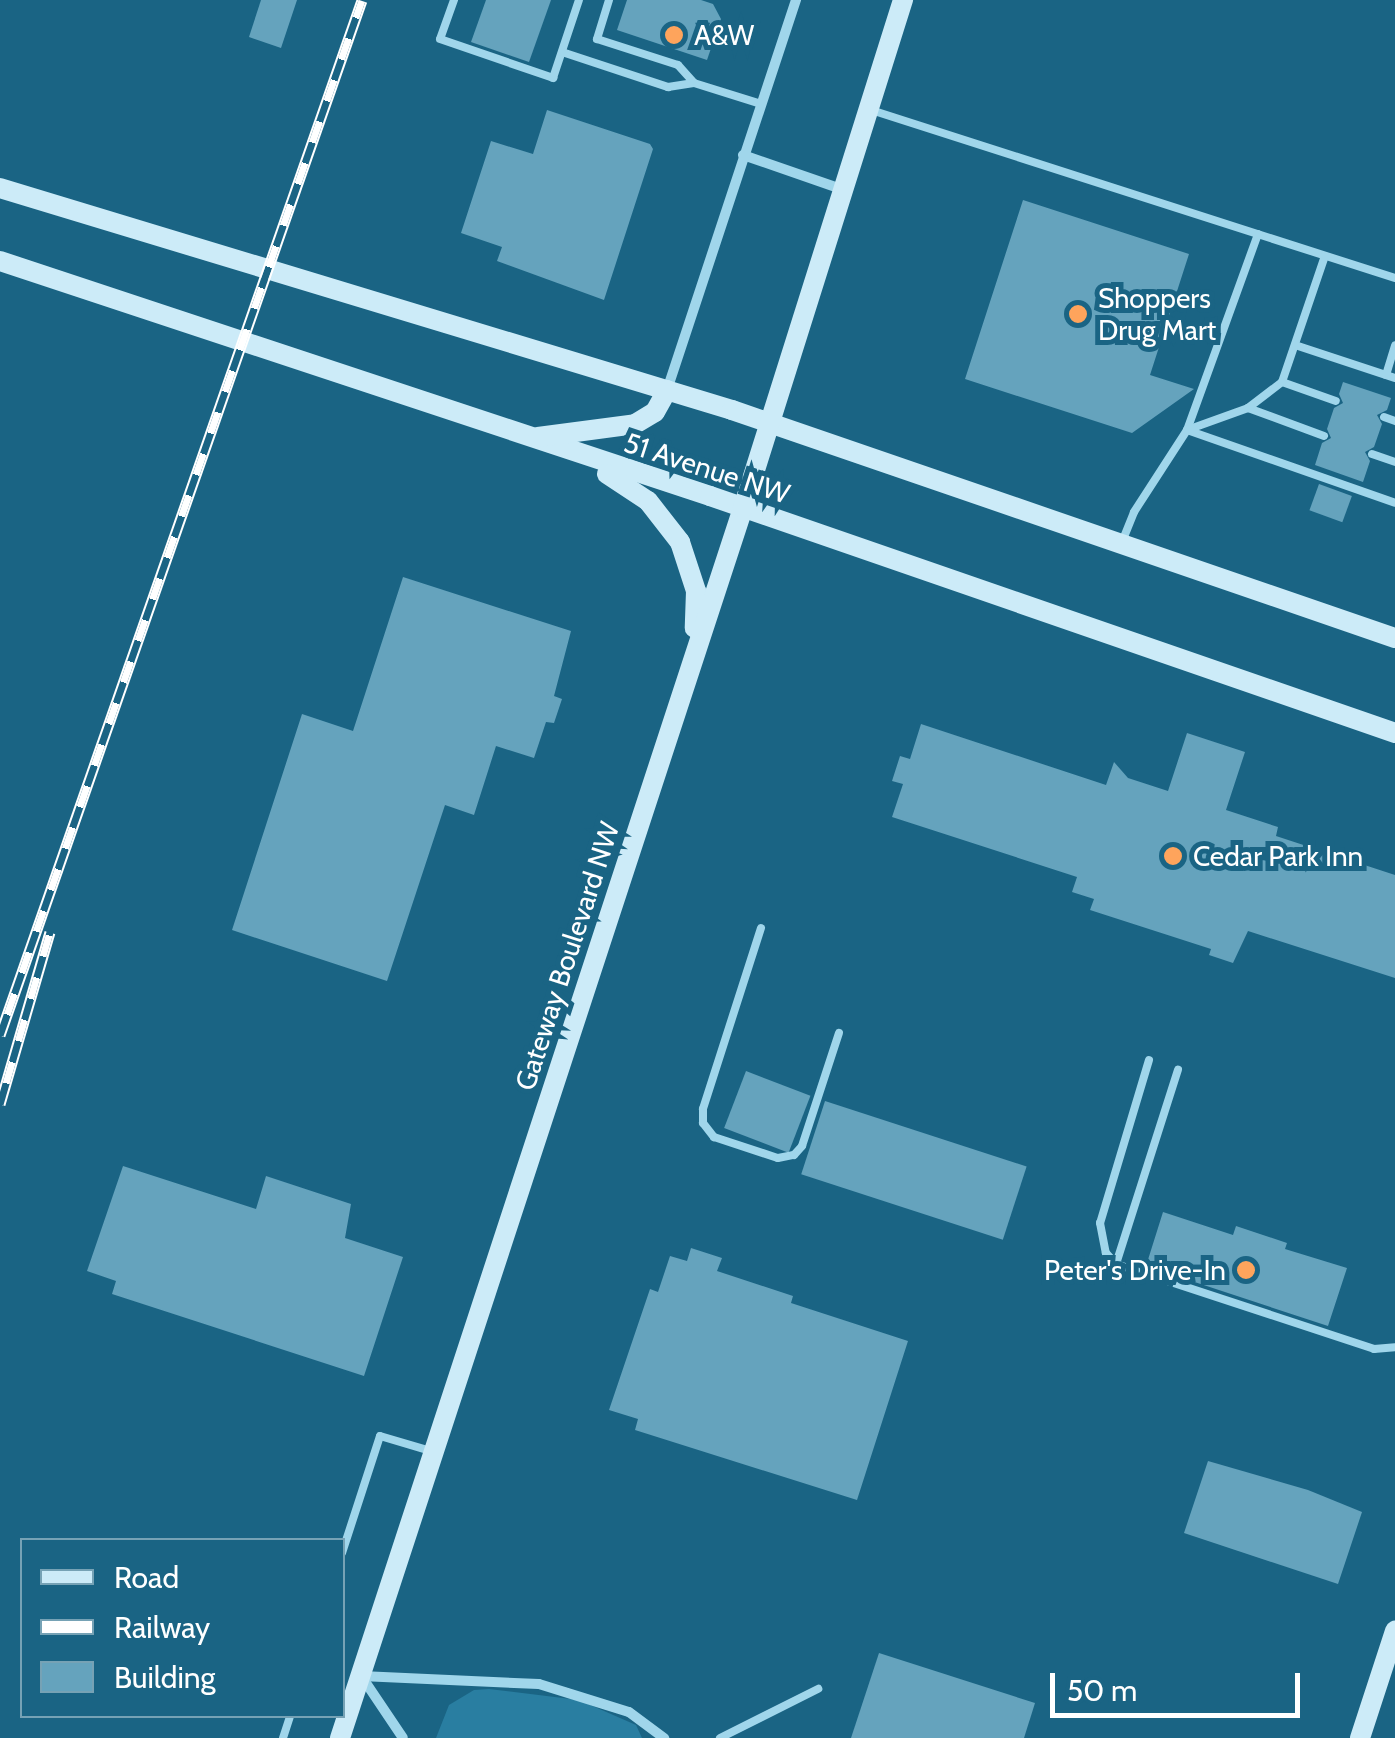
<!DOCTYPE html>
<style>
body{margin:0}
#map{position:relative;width:1395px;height:1738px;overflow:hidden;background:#1a6484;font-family:Cabin,sans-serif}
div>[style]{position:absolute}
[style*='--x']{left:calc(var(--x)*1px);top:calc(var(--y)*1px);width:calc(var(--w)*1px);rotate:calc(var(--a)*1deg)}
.green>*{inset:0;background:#297ea1}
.building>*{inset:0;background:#65a3bd;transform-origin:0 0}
.service>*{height:8px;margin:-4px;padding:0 4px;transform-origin:4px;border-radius:4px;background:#a0d6eb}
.minor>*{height:10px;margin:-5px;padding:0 5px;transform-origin:5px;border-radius:5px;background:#a0d6eb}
.secondary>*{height:20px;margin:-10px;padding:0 10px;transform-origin:10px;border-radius:10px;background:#ccebf8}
.rail>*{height:11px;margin-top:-5.5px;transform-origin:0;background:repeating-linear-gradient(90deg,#1a6484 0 22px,#fff 0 44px);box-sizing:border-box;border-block:2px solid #fff}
.dots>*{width:28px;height:28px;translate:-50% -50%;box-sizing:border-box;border:5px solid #1a6484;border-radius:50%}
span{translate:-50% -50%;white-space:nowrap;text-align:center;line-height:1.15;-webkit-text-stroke:10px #1a6484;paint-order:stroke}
.poi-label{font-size:28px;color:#fff}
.left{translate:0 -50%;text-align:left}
.right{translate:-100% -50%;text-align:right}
.street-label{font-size:28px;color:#fff}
.legend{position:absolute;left:20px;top:1538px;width:325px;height:180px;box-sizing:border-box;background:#1a6484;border:2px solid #76a2b5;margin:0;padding:12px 18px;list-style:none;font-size:30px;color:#fff}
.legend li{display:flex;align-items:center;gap:20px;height:50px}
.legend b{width:50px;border:2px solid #76a2b5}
.scale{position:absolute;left:1050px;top:1673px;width:250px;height:45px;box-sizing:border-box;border:5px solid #fff;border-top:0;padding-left:12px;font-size:30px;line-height:35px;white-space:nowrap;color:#fff;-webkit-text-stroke:8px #1a6484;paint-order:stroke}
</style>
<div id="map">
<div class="green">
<div style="clip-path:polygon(489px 1689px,579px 1700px,636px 1725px,642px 1738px,436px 1738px,449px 1705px,474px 1690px)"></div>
</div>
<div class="building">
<div style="clip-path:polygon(261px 0,297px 0,281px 48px,249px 37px)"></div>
<div style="clip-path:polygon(486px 0,551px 0,529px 62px,471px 42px)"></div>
<div style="clip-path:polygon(627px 0,701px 0,713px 4px,721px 19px,707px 60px,617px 30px)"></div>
<div style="clip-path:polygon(547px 110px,650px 144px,653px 149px,604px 300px,497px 261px,502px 247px,461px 233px,491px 141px,533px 154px)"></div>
<div style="clip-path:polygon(1023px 200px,1189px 254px,1150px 375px,1194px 389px,1132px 433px,965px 379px)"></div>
<div style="clip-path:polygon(1343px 382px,1391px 398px,1387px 410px,1377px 415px,1382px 424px,1374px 447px,1365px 452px,1370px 461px,1363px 482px,1315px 465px,1322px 443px,1331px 438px,1327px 429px,1334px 408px,1343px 403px,1339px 394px)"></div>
<div style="left:1319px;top:484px;width:35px;height:28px;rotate:20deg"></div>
<div style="clip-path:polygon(403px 577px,571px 631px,554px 696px,562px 699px,554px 723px,546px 722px,534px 758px,496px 746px,474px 815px,445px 805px,387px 981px,232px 930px,302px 714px,353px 731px)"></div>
<div style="clip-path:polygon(921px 724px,1106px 785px,1114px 762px,1128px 778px,1168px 791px,1187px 733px,1245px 752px,1226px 810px,1278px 827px,1276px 836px,1395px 875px,1395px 978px,1248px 931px,1233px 963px,1209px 955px,1211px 949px,1090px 910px,1094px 899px,1072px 892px,1077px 877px,892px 817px,903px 784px,892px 781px,900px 756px,910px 759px)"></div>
<div style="left:746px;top:1071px;width:69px;height:61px;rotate:21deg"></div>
<div style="left:825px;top:1101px;width:212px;height:77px;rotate:18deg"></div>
<div style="clip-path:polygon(123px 1166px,256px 1209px,266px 1176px,351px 1204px,345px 1238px,403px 1257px,364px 1376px,112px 1294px,116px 1281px,87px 1271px)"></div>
<div style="clip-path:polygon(1163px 1212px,1233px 1235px,1236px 1226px,1287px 1243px,1285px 1249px,1347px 1268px,1328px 1326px,1146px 1266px)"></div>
<div style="clip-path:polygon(691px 1248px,722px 1258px,717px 1271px,793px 1296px,791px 1303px,908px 1341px,857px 1500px,635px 1430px,638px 1419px,609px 1410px,650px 1289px,658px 1292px,670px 1256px,687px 1261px)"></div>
<div style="clip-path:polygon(1208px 1461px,1308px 1490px,1362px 1512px,1338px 1584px,1184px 1533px)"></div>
<div style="clip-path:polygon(879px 1653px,1035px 1703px,1024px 1738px,851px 1738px)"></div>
</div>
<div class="service">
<div style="--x:454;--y:0;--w:41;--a:109.7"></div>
<div style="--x:440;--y:39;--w:120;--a:19"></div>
<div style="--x:553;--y:78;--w:82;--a:-71.6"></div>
<div style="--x:609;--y:0;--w:41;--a:107.1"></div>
<div style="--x:597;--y:39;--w:85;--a:17.8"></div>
<div style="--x:678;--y:65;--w:24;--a:48"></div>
<div style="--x:562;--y:52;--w:112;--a:18.3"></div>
<div style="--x:668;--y:87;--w:26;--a:-9"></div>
<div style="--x:694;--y:83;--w:70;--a:17.4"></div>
<div style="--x:871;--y:110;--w:550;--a:17.78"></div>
<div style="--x:1258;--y:234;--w:208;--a:109.9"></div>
<div style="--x:1187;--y:430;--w:220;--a:19.3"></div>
<div style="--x:1295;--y:345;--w:105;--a:18.3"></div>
<div style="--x:1386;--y:375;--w:31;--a:-73"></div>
<div style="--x:1282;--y:382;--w:57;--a:19.4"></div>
<div style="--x:1248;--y:408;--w:81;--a:20.2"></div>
<div style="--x:1384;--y:417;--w:12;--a:20"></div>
<div style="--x:1372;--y:454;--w:24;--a:19"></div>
<div style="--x:1122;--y:542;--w:32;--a:-68"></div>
<div style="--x:1134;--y:512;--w:98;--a:-57.1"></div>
<div style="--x:1187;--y:430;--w:65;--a:-19.8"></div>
<div style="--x:1248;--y:408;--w:43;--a:-37.4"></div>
<div style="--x:1282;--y:382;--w:133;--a:-71.2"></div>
<div style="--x:761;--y:928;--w:190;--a:107.8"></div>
<div style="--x:703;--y:1109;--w:14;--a:90"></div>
<div style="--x:703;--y:1123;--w:18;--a:52"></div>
<div style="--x:714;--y:1137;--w:67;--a:18.2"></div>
<div style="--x:778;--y:1158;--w:16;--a:-11"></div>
<div style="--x:794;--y:1155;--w:12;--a:-48"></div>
<div style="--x:802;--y:1146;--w:119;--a:-71.9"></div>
<div style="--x:1149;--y:1060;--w:170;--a:106.7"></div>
<div style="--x:1100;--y:1223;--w:31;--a:79"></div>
<div style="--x:1106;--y:1253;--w:15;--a:48"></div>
<div style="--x:1116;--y:1264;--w:272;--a:18.2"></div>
<div style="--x:1374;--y:1349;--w:21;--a:-5"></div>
<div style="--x:1116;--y:1264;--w:204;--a:-72.3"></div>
<div style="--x:342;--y:1553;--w:123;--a:-72"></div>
<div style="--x:380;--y:1436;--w:56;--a:16.5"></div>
<div style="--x:283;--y:1738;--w:23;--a:-72"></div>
<div style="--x:720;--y:1738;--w:110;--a:-26.6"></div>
</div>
<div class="minor">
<div style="--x:743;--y:155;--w:104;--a:19.1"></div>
<div style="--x:667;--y:390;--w:411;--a:-71.7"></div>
<div style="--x:361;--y:1676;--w:178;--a:2.6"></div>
<div style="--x:539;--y:1684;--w:94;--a:17.3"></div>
<div style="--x:629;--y:1712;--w:44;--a:36.6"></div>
<div style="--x:362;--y:1677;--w:73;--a:56.1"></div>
</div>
<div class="secondary">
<div style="--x:0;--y:188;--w:765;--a:16.87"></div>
<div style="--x:732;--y:410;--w:701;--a:18.98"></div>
<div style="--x:0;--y:261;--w:748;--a:18.31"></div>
<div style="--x:710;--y:496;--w:725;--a:19.08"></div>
<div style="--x:538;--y:437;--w:98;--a:-7.6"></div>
<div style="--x:635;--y:424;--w:23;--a:-31"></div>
<div style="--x:655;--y:412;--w:25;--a:-61"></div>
<div style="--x:607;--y:474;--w:49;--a:33.4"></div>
<div style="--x:648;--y:501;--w:52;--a:52"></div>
<div style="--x:680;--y:542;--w:52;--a:71.9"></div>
<div style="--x:696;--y:591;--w:37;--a:92"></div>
<div style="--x:340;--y:1738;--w:1294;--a:-71.86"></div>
<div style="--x:743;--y:508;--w:533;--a:-72.52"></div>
<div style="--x:1360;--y:1738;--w:113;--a:-71.9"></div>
</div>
<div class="rail">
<div style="--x:0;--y:1035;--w:1096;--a:-70.72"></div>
<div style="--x:0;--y:1104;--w:179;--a:-73.8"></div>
</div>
<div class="dots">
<div style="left:674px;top:35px;background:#fea45c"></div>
<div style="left:1078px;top:314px;background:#fea45c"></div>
<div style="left:1173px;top:856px;background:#fea45c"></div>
<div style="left:1246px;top:1270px;background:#fea45c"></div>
</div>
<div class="poi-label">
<span class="left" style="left:694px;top:35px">A&amp;W</span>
<span class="left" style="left:1098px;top:314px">Shoppers<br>Drug Mart</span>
<span class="left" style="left:1193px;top:856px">Cedar Park Inn</span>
<span class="right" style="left:1226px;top:1270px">Peter's Drive-In</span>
</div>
<div class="street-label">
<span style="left:707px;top:468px;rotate:18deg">51 Avenue NW</span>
<span style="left:567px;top:956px;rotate:-72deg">Gateway Boulevard NW</span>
</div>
<ul class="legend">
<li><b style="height:12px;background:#ccebf8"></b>Road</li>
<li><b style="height:12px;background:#fff"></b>Railway</li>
<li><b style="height:28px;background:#65a3bd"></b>Building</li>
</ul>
<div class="scale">50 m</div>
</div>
